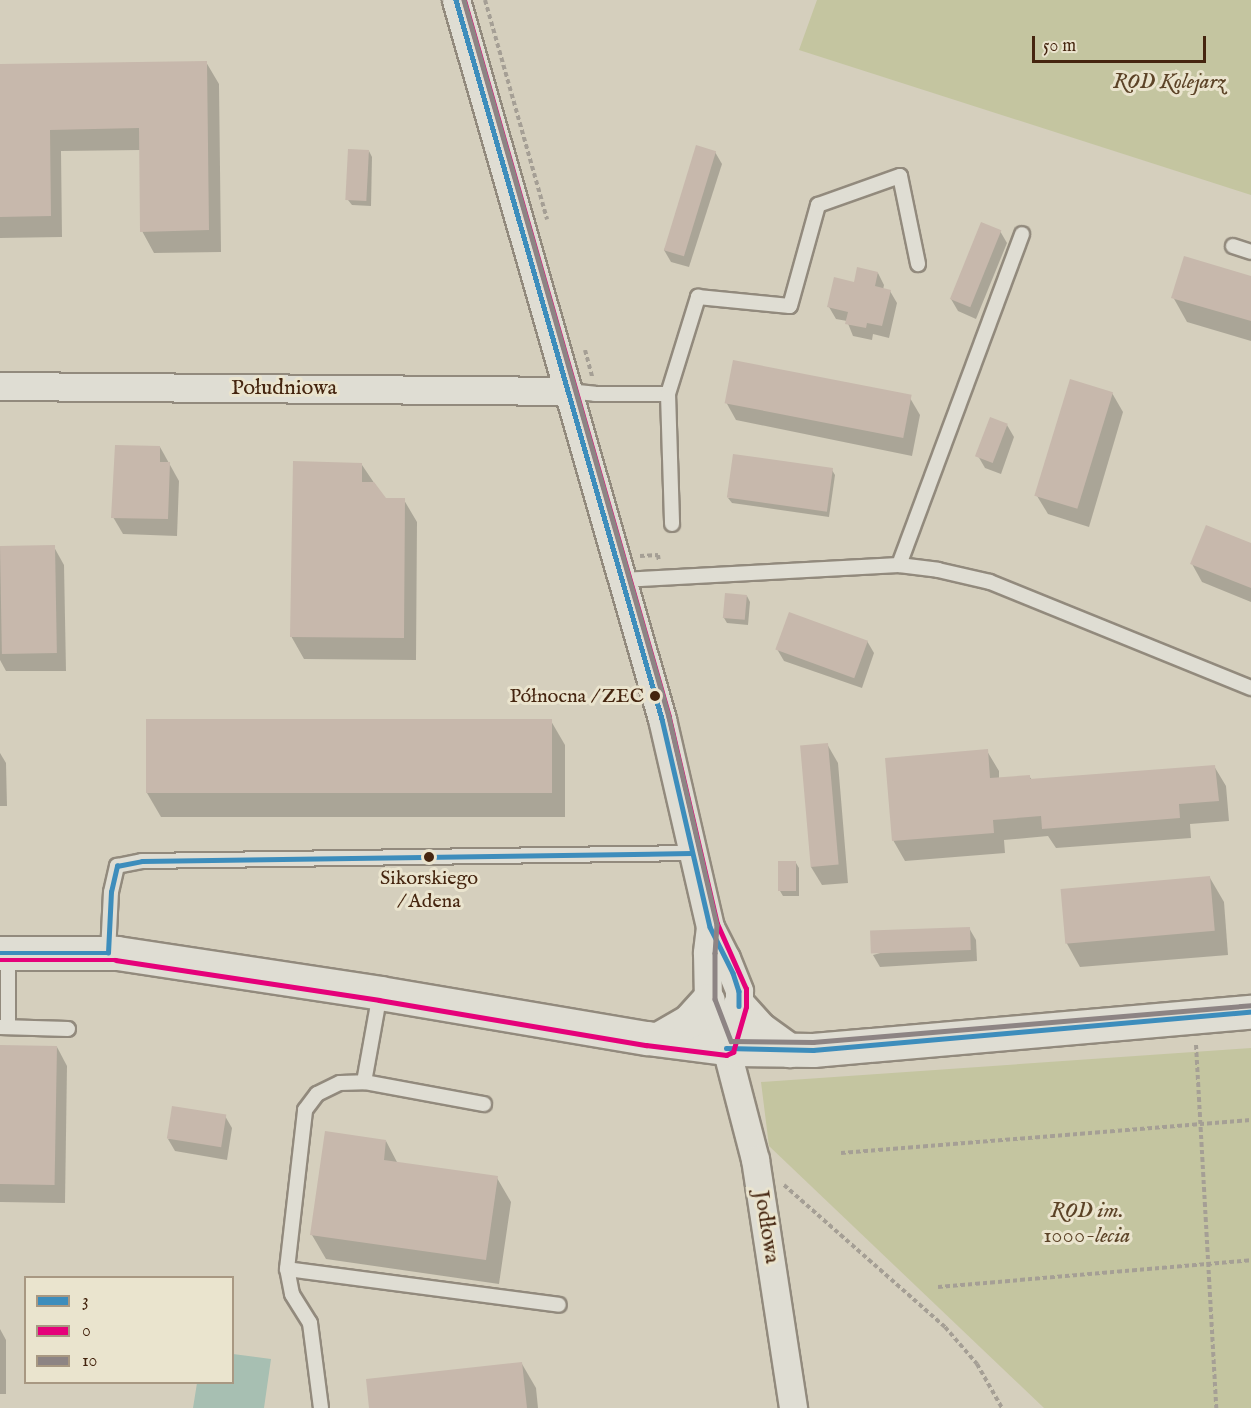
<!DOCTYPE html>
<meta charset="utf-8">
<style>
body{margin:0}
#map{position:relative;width:1251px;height:1408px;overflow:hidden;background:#d5cfbd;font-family:"IM FELL English",serif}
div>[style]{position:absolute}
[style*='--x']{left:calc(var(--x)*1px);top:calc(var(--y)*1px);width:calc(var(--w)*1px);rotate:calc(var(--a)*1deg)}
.green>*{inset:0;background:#c4c5a0}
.water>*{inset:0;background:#a7bfb2}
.shadow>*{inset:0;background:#0003}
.building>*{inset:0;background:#c7b8ac;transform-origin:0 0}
.path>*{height:4px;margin-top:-2px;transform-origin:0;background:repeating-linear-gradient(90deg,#a59f95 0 4.5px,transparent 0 7.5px)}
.roads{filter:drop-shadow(2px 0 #928a7d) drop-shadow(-2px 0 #928a7d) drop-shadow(0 2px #928a7d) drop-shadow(0 -2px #928a7d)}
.service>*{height:14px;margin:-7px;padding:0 7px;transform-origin:7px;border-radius:7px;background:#dfddd3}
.minor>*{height:27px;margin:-13.5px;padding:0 13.5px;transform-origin:13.5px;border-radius:13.5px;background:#dfddd3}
.tertiary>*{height:33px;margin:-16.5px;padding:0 16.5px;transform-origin:16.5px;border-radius:16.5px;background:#dfddd3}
.bus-1>*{height:4.5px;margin:-2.25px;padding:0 2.25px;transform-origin:2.25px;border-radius:2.25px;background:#3d8dbc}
.bus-2>*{height:4.5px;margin:-2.25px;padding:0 2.25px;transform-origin:2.25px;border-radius:2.25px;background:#e5017a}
.bus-3>*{height:4.5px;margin:-2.25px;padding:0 2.25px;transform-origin:2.25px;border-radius:2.25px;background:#8d8484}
.dots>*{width:16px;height:16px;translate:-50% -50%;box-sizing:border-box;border:3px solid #eae4ce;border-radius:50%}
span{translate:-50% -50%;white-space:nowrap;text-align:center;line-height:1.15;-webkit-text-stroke:6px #eae4ce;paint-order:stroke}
.bus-label{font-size:20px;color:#45250f}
.right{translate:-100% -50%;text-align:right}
.park-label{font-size:22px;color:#5c4327;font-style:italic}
.street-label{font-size:22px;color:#45250f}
.legend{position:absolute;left:24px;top:1276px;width:210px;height:108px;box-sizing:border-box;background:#eae4ce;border:2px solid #a89882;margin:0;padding:8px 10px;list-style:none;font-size:18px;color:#45250f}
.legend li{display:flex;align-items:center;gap:12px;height:30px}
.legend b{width:30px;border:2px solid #a89882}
.scale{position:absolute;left:1032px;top:36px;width:174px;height:27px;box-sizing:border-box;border:3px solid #45250f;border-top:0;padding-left:8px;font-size:18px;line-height:21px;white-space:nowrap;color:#45250f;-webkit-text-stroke:4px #eae4ce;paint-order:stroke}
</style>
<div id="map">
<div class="green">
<div style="clip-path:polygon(817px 0,1251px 0,1251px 195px,799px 50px)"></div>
<div style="clip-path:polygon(1251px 1048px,1251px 1408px,1044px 1408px,769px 1146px,761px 1082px)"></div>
</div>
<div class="water">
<div style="clip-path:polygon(233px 1354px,271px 1359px,264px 1408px,193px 1408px,197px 1383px,232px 1382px)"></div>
</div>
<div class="shadow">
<div style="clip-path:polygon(206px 62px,219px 84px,221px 252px,154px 253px,142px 231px,141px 150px,61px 151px,62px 237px,0 238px,0 65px)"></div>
<div style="clip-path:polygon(369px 151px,372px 157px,371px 206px,352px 205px,348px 200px)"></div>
<div style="clip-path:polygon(715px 152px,722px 164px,689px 267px,671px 262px,664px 250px)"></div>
<div style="clip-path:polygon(1000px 231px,1007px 243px,976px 319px,958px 311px,951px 299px)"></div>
<div style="clip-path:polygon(878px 273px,884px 285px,883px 290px,890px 291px,897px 303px,889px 338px,873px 334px,872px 340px,853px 336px,847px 321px,836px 319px,829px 307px,855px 284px)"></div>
<div style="clip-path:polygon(1251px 278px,1251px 341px,1187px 322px,1173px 297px)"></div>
<div style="clip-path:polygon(1112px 393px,1123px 412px,1089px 527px,1048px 514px,1037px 496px)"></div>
<div style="clip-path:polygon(910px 398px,920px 415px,912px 456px,736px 420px,726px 402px)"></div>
<div style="clip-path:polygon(1007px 425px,1014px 437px,1001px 474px,985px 468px,978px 456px)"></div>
<div style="clip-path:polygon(160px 447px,179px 481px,177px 536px,123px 534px,113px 517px)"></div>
<div style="clip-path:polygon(362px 465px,385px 499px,404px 500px,417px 522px,416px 660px,304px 659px,291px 636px)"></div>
<div style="clip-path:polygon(832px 470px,835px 475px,829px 517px,732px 503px,728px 498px)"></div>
<div style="clip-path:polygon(1251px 544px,1251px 602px,1202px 582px,1192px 564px)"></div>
<div style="clip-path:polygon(0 547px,54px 547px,64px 565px,66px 671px,6px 671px,0 660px)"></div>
<div style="clip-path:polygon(747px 596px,750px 602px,748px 625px,727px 623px,724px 618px)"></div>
<div style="clip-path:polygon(867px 641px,874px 653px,862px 688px,784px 661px,777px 649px)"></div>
<div style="clip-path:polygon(147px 721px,551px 721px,565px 745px,565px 817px,161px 817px,147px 793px)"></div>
<div style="clip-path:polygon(827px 744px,838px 763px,848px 883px,822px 885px,811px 867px)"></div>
<div style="clip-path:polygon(987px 751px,999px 771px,999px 779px,1029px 776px,1032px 780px,1214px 766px,1226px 786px,1229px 821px,1190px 824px,1191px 838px,1056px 848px,1048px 836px,1004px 840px,1005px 853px,905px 861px,893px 840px)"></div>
<div style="clip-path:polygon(0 753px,6px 763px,7px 806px,0 806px)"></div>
<div style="clip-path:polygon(796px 863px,799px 868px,799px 896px,783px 896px,780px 891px)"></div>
<div style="clip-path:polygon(1210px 878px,1224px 902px,1228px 955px,1080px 967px,1066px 942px)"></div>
<div style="clip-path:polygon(969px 928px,976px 940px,977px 961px,880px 967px,873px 955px)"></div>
<div style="clip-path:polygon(0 1046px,57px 1047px,67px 1066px,65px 1203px,0 1202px)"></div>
<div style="clip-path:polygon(225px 1116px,232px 1128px,227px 1160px,175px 1151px,168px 1139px)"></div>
<div style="clip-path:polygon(386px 1141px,398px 1164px,497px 1178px,511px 1202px,499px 1284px,326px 1259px,312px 1235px)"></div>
<div style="clip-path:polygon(0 1329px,6px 1340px,6px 1394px,0 1394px)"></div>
<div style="clip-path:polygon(522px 1364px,536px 1388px,538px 1408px,371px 1408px)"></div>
</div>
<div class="building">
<div style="clip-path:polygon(207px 61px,209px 230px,140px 232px,139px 128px,50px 130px,51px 216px,0 217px,0 64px)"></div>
<div style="left:696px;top:145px;width:21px;height:110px;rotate:17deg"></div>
<div style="left:348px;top:149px;width:21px;height:51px;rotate:3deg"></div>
<div style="left:981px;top:222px;width:22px;height:83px;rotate:22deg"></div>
<div style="clip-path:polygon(1184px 256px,1251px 276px,1251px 321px,1171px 298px)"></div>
<div style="clip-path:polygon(857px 267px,878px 272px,875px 286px,891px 290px,882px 326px,867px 323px,866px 328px,845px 324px,848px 312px,827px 307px,834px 277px,854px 282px)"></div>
<div style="left:733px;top:360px;width:182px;height:44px;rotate:11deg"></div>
<div style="left:1070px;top:379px;width:45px;height:122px;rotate:17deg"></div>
<div style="left:990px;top:417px;width:19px;height:42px;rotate:21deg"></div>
<div style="clip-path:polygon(115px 445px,160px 446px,160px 462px,170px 462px,168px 519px,111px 518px)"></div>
<div style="left:733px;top:454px;width:101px;height:44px;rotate:8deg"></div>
<div style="clip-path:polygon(293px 461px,362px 463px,362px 482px,374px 482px,386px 498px,405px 498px,404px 638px,290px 637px)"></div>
<div style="clip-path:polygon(1206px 525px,1251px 543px,1251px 588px,1190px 564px)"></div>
<div style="left:55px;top:545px;width:108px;height:55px;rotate:89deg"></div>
<div style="left:725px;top:593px;width:22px;height:25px;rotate:5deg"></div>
<div style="left:789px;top:612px;width:84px;height:40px;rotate:20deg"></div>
<div style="left:552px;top:719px;width:74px;height:406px;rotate:90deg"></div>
<div style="left:828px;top:743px;width:122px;height:28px;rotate:85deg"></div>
<div style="clip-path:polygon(988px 749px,990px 778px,1030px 775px,1030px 779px,1215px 765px,1219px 801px,1179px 804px,1180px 818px,1042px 829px,1041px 816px,993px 820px,994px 833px,892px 841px,885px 758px)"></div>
<div style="left:778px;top:861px;width:18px;height:30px"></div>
<div style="left:1210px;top:876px;width:55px;height:150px;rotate:85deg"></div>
<div style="left:970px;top:927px;width:23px;height:100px;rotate:88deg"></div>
<div style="left:0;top:1045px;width:57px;height:139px;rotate:1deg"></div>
<div style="left:172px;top:1106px;width:55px;height:33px;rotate:9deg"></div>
<div style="clip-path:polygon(325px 1131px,386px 1140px,384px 1160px,498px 1176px,486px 1260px,310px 1235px)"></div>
<div style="clip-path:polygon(522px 1362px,527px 1408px,369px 1408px,366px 1379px)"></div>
</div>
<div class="path">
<div style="--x:485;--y:0;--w:228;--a:74.2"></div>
<div style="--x:585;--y:350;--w:28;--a:75"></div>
<div style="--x:640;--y:556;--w:18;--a:-3"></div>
<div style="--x:658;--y:555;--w:7;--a:82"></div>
<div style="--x:1196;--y:1045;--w:364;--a:86.8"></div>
<div style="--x:841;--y:1153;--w:411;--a:-4.6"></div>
<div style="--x:784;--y:1185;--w:215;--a:41.4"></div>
<div style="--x:945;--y:1327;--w:49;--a:49.1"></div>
<div style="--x:977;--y:1364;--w:51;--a:60.4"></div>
<div style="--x:938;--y:1287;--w:314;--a:-4.9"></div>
</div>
<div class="roads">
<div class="service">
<div style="--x:1233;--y:246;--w:19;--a:18"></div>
<div style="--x:568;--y:391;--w:27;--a:6"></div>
<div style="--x:595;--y:394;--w:73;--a:0"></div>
<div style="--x:668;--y:394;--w:102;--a:-72.8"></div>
<div style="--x:698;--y:297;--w:92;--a:5.6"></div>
<div style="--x:790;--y:306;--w:105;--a:-74.5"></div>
<div style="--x:818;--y:205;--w:87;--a:-19.5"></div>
<div style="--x:900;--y:176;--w:90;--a:78.4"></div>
<div style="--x:668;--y:394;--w:130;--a:88.2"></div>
<div style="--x:899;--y:565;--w:353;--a:-69.6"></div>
<div style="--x:622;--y:580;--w:277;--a:-3.1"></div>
<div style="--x:899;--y:565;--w:39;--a:7"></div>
<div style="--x:938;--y:570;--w:53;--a:13"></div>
<div style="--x:990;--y:582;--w:282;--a:22.1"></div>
<div style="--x:8;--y:953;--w:74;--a:90"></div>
<div style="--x:108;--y:953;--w:61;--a:-87.2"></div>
<div style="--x:111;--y:892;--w:27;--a:-77"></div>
<div style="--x:117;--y:866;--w:25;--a:-11"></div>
<div style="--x:142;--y:861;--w:549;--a:-0.83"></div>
<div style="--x:0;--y:1027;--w:68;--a:1.7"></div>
<div style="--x:364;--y:1082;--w:122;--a:10.4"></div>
<div style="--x:287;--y:1269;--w:274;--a:7.5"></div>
<div style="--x:321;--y:1408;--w:86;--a:-97.4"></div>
<div style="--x:310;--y:1323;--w:34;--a:-122"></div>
<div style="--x:292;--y:1294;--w:25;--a:-101"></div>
<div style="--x:287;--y:1269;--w:160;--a:-83.5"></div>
<div style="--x:305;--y:1110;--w:20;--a:-53"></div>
<div style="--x:317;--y:1094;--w:25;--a:-26"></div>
<div style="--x:340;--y:1083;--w:24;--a:-2"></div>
<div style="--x:364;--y:1082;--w:90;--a:-79.8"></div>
</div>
<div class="minor">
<div style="--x:456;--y:0;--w:748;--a:74.01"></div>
<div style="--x:662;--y:719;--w:213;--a:77"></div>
<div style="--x:710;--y:927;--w:35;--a:63"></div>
<div style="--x:726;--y:958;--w:35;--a:68"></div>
<div style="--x:739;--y:991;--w:15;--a:90"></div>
<div style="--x:739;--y:1006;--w:44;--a:107.2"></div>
<div style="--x:0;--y:386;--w:568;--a:0.5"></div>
<div style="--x:710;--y:927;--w:26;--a:97"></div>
<div style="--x:707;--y:953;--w:47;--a:88.8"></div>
<div style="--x:708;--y:1000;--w:21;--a:76"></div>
<div style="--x:713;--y:1020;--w:31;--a:65"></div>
<div style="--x:726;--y:1048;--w:115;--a:75.4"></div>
<div style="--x:755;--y:1159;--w:252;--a:81.3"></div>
</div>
<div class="tertiary">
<div style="--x:0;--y:953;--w:117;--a:0"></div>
<div style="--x:117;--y:953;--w:266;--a:8.6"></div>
<div style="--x:380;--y:993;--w:271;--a:9.6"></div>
<div style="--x:647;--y:1038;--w:88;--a:7.2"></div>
<div style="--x:734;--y:1049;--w:79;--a:0.7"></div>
<div style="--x:813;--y:1050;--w:440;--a:-5"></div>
<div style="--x:739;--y:1006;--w:31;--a:48"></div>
<div style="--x:760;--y:1029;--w:36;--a:36"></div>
<div style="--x:658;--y:1039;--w:36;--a:-30"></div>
<div style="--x:689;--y:1021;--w:28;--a:-48"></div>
</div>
</div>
<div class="bus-1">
<div style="--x:456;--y:0;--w:748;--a:74.01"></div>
<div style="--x:662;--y:719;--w:213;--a:77"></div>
<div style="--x:710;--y:927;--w:51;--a:63.4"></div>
<div style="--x:733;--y:973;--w:19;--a:72"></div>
<div style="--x:739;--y:991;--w:15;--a:90"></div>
<div style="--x:0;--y:953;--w:108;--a:0"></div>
<div style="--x:108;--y:953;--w:61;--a:-87.2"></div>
<div style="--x:111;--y:892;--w:27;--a:-77"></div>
<div style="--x:117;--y:866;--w:25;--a:-11"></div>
<div style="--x:142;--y:861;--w:549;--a:-0.83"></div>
<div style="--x:726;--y:1048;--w:87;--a:1.3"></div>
<div style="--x:813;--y:1050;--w:440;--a:-5"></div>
</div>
<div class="bus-2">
<div style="--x:0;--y:960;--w:116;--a:0"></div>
<div style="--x:116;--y:960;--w:266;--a:8.6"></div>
<div style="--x:379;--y:1000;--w:271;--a:9.6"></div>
<div style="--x:646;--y:1045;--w:81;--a:7.1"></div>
<div style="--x:726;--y:1055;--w:8;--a:-23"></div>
<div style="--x:733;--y:1052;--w:47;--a:-73.9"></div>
<div style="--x:746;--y:1007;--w:18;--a:-90"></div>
<div style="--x:746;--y:989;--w:71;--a:-114"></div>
<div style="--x:717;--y:924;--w:212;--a:-103.1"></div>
<div style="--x:669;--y:717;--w:746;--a:-105.96"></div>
</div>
<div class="bus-3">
<div style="--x:464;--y:0;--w:746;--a:74.04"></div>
<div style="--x:669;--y:717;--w:213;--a:77"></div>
<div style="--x:717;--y:925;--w:28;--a:94"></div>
<div style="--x:715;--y:953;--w:46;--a:90"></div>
<div style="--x:715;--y:999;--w:45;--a:69.1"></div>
<div style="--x:731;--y:1041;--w:82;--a:0.7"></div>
<div style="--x:813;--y:1042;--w:439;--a:-4.8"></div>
</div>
<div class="dots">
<div style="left:655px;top:696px;background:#45250f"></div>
<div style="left:429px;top:857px;background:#45250f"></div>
</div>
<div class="bus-label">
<span class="right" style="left:644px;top:696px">Północna / ZEC</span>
<span style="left:429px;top:890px">Sikorskiego<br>/ Adena</span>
</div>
<div class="park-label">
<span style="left:1169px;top:83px">ROD Kolejarz</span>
<span style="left:1087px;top:1224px">ROD im.<br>1000-lecia</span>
</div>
<div class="street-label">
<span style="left:284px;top:389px">Południowa</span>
<span style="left:766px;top:1227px;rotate:81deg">Jodłowa</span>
</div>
<ul class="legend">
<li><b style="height:8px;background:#3d8dbc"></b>3</li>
<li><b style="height:8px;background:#e5017a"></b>0</li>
<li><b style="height:8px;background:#8d8484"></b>10</li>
</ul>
<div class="scale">50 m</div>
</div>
